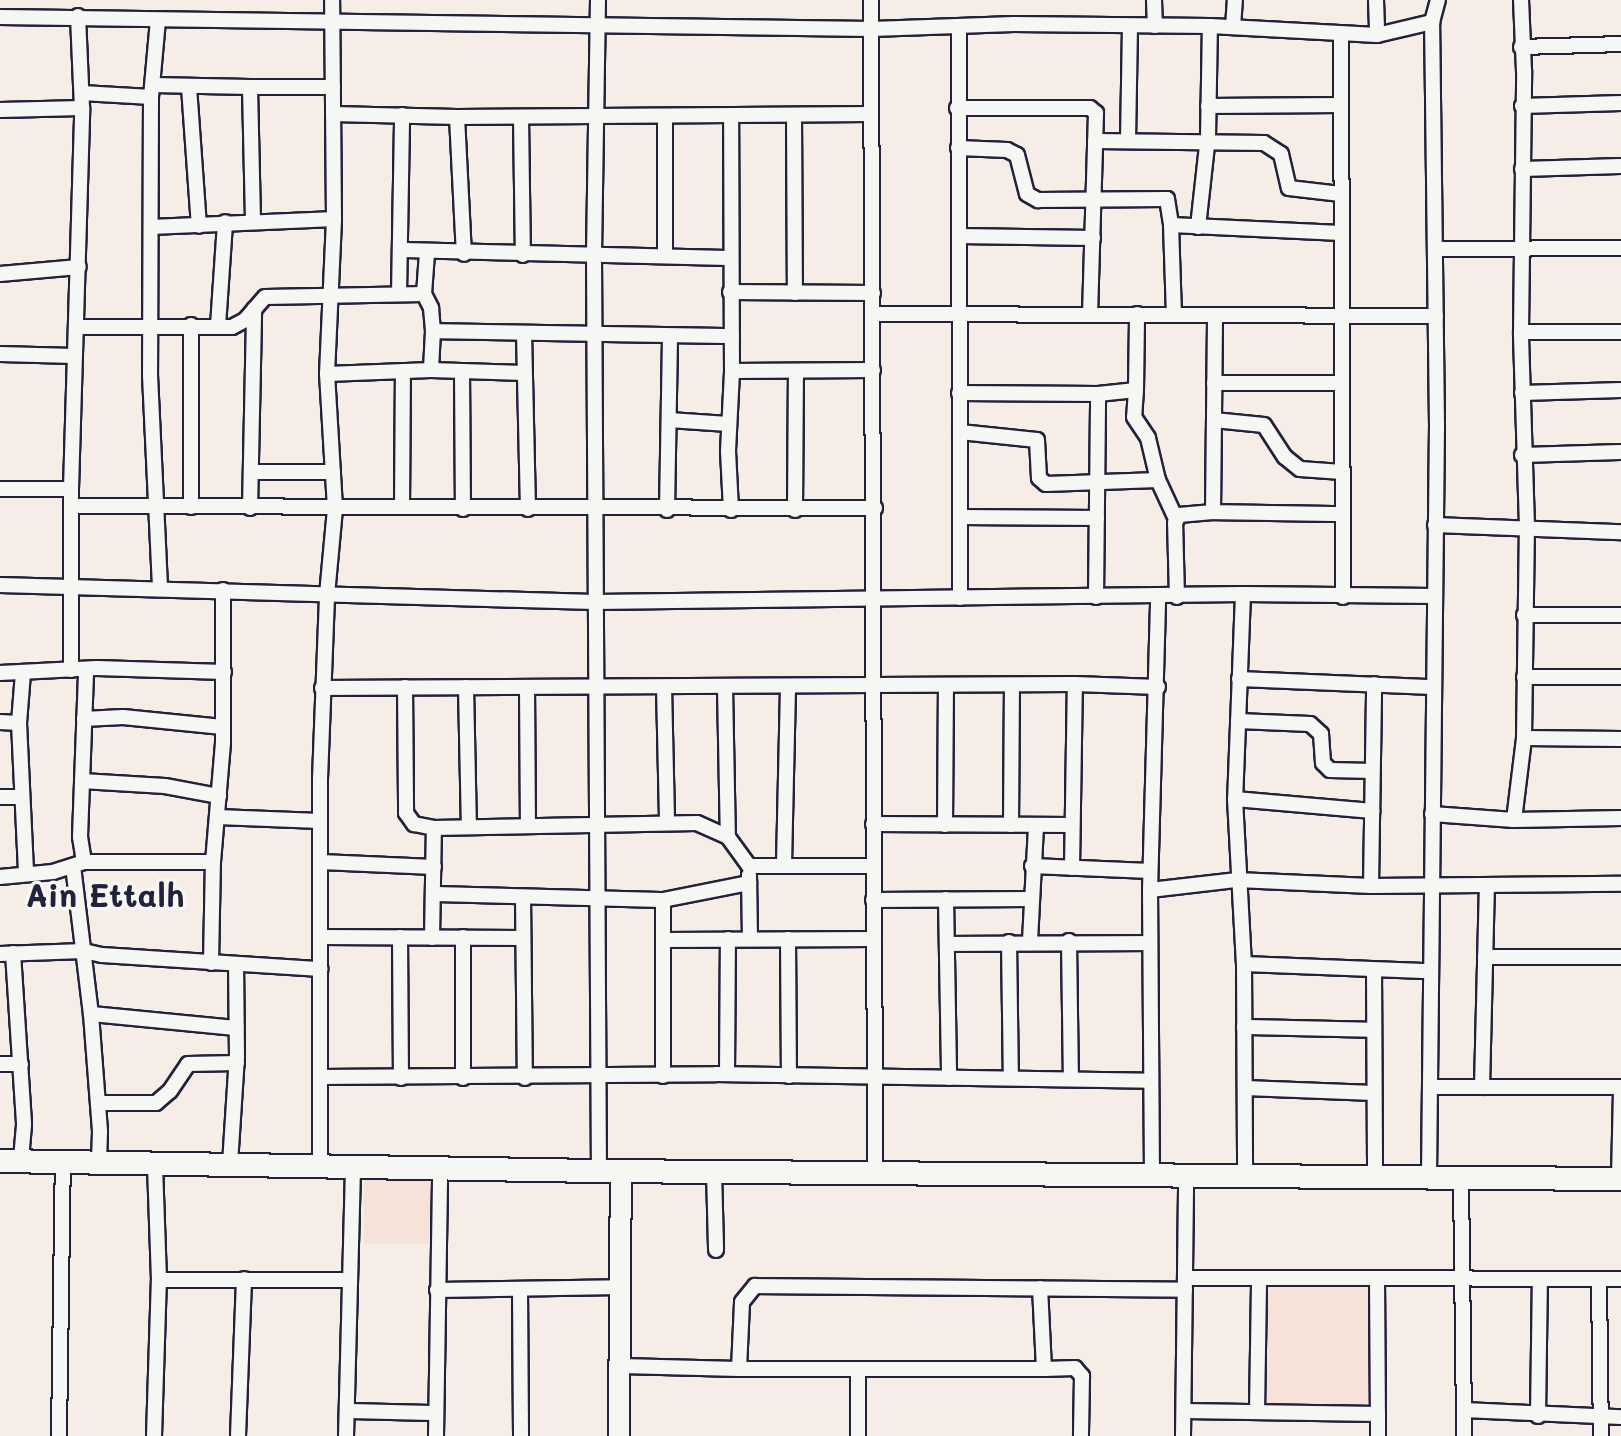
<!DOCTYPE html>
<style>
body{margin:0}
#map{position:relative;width:1621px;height:1436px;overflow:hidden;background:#f6ede7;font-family:Mali,sans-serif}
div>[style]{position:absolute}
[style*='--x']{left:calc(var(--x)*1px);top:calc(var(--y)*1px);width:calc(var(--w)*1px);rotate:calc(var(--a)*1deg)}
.built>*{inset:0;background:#f7e2da;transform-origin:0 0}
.roads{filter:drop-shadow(2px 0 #22223b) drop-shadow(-2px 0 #22223b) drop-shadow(0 2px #22223b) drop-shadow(0 -2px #22223b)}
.street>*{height:14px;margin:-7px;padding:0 7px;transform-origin:7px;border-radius:7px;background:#f6f6f2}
.secondary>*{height:20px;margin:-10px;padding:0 10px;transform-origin:10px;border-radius:10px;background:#f6f6f2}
.primary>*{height:22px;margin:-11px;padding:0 11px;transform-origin:11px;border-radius:11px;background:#f6f6f2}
span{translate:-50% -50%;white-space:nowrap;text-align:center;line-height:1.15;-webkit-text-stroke:7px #f6f6f2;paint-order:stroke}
.district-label{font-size:32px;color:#22223b;font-weight:700}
</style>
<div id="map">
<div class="built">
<div style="left:364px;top:1174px;width:71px;height:70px"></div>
<div style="left:1375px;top:1283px;width:123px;height:109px;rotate:90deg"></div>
</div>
<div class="roads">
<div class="street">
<div style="--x:598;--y:0;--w:256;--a:90.9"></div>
<div style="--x:594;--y:256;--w:915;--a:89.69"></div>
<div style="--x:871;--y:0;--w:1173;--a:89.8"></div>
<div style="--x:1154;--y:0;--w:26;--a:88"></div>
<div style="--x:1376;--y:0;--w:35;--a:88"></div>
<div style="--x:0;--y:17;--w:872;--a:0.79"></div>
<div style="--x:872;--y:29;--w:142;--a:-2"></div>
<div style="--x:1014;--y:24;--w:196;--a:0.6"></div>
<div style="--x:1210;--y:26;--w:167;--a:3.1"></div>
<div style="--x:1377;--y:35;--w:57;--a:-13.3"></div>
<div style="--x:158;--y:20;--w:77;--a:95.2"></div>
<div style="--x:151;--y:97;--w:278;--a:90.2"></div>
<div style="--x:150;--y:375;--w:213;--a:87.3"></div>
<div style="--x:959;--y:26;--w:572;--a:89.9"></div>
<div style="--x:1233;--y:27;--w:27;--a:-86"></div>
<div style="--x:1341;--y:34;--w:563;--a:89.8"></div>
<div style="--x:1521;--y:47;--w:100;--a:-1.7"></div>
<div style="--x:153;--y:85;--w:97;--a:1.2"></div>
<div style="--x:189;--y:87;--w:139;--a:85.9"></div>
<div style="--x:82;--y:93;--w:69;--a:3.3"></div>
<div style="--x:1208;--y:106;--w:133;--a:-0.4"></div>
<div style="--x:1522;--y:106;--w:99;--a:-1.7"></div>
<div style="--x:957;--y:108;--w:133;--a:0"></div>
<div style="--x:1090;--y:108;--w:8;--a:40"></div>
<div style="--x:1096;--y:113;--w:202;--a:91.7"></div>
<div style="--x:0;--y:110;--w:82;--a:-1.4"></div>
<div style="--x:333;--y:114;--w:124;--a:1.4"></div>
<div style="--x:457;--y:117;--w:414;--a:-0.4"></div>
<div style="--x:794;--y:116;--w:177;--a:89.7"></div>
<div style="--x:457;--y:117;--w:137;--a:87.1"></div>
<div style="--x:521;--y:117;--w:138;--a:89.2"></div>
<div style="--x:665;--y:117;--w:139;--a:90"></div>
<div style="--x:1095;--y:141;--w:169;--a:0.7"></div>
<div style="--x:1264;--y:143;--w:20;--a:33"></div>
<div style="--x:1281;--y:154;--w:35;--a:77"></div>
<div style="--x:1289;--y:188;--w:52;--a:6.6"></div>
<div style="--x:1128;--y:141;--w:114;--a:-89"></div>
<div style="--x:958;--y:148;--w:49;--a:2.3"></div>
<div style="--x:1007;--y:150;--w:11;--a:27"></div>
<div style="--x:1017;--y:155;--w:40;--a:75.6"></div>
<div style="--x:1027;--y:194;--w:13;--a:29"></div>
<div style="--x:1038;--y:200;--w:129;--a:-0.4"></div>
<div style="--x:1167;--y:199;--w:26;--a:81"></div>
<div style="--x:1171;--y:225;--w:89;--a:88.1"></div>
<div style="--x:1522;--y:169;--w:99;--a:-1.7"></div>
<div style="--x:253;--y:220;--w:133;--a:-91.3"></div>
<div style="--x:250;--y:87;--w:83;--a:0"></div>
<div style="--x:1171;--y:225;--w:170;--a:2.7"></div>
<div style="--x:152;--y:227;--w:182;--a:-2.5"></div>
<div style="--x:1198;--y:227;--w:91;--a:-83.7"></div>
<div style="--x:1208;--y:137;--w:111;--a:-89"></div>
<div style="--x:959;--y:236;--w:134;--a:0.9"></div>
<div style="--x:1437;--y:249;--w:184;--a:-0.3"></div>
<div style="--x:401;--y:250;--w:329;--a:1.4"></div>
<div style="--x:0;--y:274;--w:79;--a:-5.1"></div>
<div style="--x:730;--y:292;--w:143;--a:0.4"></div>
<div style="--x:399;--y:294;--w:179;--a:-89"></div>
<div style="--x:424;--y:294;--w:16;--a:63"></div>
<div style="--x:431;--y:308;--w:23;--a:85"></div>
<div style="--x:433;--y:331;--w:39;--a:93"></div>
<div style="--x:873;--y:314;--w:563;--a:0.2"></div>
<div style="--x:218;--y:326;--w:104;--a:-86.1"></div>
<div style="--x:78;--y:327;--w:154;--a:0"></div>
<div style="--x:232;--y:327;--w:15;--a:-28"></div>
<div style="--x:245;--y:320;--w:30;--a:-49"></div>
<div style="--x:265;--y:297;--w:159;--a:-1.1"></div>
<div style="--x:424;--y:294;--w:41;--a:-85.8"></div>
<div style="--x:433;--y:331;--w:299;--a:1"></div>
<div style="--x:1521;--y:332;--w:100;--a:0"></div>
<div style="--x:524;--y:333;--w:176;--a:88.7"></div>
<div style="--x:0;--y:354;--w:74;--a:1.5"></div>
<div style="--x:462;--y:371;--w:138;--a:89.6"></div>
<div style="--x:732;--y:371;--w:141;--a:-0.4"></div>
<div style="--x:327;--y:374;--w:104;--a:-2.2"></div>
<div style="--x:431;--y:370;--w:93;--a:1.8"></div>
<div style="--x:1214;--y:383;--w:128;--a:0"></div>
<div style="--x:1136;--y:390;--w:27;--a:94"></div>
<div style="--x:1134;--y:417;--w:25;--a:56"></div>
<div style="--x:1148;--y:438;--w:43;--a:76.6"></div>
<div style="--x:1158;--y:480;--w:43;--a:65.2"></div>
<div style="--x:959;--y:393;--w:139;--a:0.4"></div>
<div style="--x:1098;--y:394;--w:38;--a:-6"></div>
<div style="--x:1136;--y:390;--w:76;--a:-89.2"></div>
<div style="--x:1522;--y:393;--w:99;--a:-1.7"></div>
<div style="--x:669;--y:420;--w:59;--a:3.9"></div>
<div style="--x:1214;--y:420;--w:50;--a:5.7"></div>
<div style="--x:1264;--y:425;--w:38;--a:57"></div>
<div style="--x:1285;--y:457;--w:19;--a:39"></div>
<div style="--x:1300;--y:469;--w:42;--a:4.1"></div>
<div style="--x:960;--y:432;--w:77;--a:5.9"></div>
<div style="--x:1037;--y:440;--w:38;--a:87"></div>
<div style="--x:1039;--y:478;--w:9;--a:41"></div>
<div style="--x:1046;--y:484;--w:112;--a:-2"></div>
<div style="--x:1522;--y:455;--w:99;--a:-1.7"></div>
<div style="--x:251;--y:472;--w:82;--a:0"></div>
<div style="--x:0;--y:489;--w:71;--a:0"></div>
<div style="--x:73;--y:506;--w:802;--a:0.14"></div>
<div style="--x:191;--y:507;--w:182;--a:-90"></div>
<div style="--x:402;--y:507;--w:136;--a:-89.6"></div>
<div style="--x:250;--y:508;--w:199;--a:-88.8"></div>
<div style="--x:667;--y:510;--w:174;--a:-89"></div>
<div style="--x:731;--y:510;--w:59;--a:-92.9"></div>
<div style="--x:728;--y:451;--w:80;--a:-87.1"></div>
<div style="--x:732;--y:371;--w:254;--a:-90.2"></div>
<div style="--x:795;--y:510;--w:139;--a:-89.6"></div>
<div style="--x:1213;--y:512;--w:197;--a:-89.4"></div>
<div style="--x:960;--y:517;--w:137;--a:0.4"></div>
<div style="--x:1435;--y:525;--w:186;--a:2.2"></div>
<div style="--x:0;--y:585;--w:595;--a:1.64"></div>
<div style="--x:595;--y:602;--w:648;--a:-0.71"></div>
<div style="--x:1243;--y:594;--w:191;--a:0.6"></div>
<div style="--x:1243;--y:594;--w:205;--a:92.2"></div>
<div style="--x:1235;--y:799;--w:165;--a:86.9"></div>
<div style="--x:1244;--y:964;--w:212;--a:89.7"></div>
<div style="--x:1096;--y:597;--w:203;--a:-89.4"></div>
<div style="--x:1177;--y:597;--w:74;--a:-91.5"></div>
<div style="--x:1175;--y:523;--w:9;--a:-63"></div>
<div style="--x:1179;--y:515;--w:34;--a:-5"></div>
<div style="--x:1213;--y:512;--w:129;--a:0.9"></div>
<div style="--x:1524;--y:615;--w:97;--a:0"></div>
<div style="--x:71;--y:670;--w:181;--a:-90"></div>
<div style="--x:71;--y:489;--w:381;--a:-88.3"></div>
<div style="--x:82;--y:108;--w:92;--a:-92.5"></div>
<div style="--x:0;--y:673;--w:97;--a:-3"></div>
<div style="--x:97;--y:668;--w:127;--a:1.8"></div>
<div style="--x:23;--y:673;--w:50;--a:94.6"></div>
<div style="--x:19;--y:723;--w:151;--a:87.3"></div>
<div style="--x:1524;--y:677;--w:97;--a:0"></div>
<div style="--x:1239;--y:679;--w:194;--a:2.4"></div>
<div style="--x:405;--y:687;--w:126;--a:89.5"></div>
<div style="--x:406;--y:813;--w:14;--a:54"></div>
<div style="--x:414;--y:824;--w:20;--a:11"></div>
<div style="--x:434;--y:828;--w:263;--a:-1.1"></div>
<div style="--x:697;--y:823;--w:34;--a:24"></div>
<div style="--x:728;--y:837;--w:36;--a:54"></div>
<div style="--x:749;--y:866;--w:124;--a:0"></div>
<div style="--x:466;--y:687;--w:140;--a:88.8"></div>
<div style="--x:527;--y:687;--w:139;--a:89.6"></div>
<div style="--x:664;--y:687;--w:136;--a:88.7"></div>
<div style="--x:725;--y:687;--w:150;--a:88.9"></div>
<div style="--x:322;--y:688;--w:753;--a:-0.3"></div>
<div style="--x:1075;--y:684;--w:83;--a:2.1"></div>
<div style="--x:84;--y:719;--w:39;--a:-3"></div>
<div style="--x:123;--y:717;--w:100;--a:5.7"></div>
<div style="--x:1238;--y:721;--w:72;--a:2.4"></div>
<div style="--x:1310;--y:724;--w:15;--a:42"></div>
<div style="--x:1321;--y:734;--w:29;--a:86"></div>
<div style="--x:1323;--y:763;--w:10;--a:45"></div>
<div style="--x:1330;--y:770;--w:42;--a:1.4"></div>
<div style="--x:0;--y:722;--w:19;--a:3"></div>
<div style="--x:1524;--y:738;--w:97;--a:0.6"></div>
<div style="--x:82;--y:781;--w:83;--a:3.4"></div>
<div style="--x:165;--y:786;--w:55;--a:10.5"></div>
<div style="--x:0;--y:797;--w:22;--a:0"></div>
<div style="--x:1235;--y:799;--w:138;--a:5"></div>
<div style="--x:1432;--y:814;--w:82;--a:4.2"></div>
<div style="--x:1514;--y:820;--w:107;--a:-1.1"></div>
<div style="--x:217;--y:817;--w:103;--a:2.2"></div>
<div style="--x:1514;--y:820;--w:83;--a:-83"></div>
<div style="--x:1524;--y:738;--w:211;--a:-89.2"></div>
<div style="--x:1527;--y:527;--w:195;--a:-91.8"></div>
<div style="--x:1521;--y:332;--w:261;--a:-89.3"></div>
<div style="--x:1524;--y:71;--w:71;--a:-92.4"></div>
<div style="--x:873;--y:824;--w:199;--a:0.3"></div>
<div style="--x:945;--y:825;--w:138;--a:-89.6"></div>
<div style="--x:1011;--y:825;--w:140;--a:-89.6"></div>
<div style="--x:84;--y:862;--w:25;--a:-99"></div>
<div style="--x:80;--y:837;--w:167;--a:-87.9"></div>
<div style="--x:321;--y:862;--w:113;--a:2.5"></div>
<div style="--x:784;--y:864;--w:177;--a:-88.7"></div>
<div style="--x:73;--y:866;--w:149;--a:83.1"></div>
<div style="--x:91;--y:1014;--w:118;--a:85.6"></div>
<div style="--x:100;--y:1132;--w:30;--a:92"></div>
<div style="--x:1032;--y:866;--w:118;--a:2.4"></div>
<div style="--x:1072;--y:868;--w:184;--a:-89.1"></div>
<div style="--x:749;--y:875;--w:64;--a:89.1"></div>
<div style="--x:0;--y:877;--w:53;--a:-5.4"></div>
<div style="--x:53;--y:872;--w:33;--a:-18"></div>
<div style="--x:84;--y:862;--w:129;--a:0"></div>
<div style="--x:1371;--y:886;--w:202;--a:-89.1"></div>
<div style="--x:1150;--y:890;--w:88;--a:-6.6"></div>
<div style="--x:1237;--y:880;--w:134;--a:2.6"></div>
<div style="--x:1371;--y:886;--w:250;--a:-0.5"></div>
<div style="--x:434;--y:894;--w:229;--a:1.5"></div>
<div style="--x:663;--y:900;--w:176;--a:90"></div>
<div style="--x:523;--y:897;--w:181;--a:89.4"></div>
<div style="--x:946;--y:899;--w:179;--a:89"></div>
<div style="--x:663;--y:900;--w:88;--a:-11.2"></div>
<div style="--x:873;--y:900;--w:158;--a:-0.4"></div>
<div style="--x:321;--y:937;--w:201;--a:0.3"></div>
<div style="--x:400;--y:937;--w:141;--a:89.6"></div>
<div style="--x:463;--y:937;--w:141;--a:90"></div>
<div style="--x:432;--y:938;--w:110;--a:-89"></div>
<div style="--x:788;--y:939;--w:137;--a:89.6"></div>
<div style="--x:664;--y:940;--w:210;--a:-0.3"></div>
<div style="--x:1030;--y:941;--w:115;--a:-87"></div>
<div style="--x:1069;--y:941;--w:137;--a:89.2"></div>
<div style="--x:1009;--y:942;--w:135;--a:89.2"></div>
<div style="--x:948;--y:944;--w:202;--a:-0.3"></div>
<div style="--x:13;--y:953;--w:172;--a:86.3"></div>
<div style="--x:24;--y:1125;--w:36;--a:95"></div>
<div style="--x:0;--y:954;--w:84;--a:-2"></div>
<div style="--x:84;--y:951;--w:18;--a:13"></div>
<div style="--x:102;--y:955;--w:219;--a:3.7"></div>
<div style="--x:1485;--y:957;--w:136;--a:0"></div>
<div style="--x:211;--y:963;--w:101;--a:-88.9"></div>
<div style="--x:213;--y:862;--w:120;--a:-85.2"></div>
<div style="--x:223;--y:742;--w:152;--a:-90"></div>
<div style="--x:1244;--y:964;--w:186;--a:2.2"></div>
<div style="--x:1374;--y:970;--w:207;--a:89.7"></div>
<div style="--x:91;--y:1014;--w:146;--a:5.5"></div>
<div style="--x:1244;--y:1027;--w:130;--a:1.3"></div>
<div style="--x:0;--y:1064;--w:21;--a:0"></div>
<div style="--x:727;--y:1074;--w:135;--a:-89.6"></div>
<div style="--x:320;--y:1077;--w:396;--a:-0.4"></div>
<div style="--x:716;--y:1074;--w:435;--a:0.9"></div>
<div style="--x:1430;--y:1087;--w:191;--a:0"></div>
<div style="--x:1482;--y:1087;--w:202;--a:-88.6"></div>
<div style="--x:1245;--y:1088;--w:129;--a:2.2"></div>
<div style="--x:98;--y:1103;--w:58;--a:0"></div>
<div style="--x:156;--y:1103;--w:18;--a:-41"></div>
<div style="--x:170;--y:1091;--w:32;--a:-56"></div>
<div style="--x:188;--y:1064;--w:49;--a:-1.2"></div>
<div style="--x:230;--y:1164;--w:107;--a:-86.3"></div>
<div style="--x:237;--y:1057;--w:92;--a:-90.6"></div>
<div style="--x:320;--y:1166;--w:387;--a:-90"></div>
<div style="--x:320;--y:779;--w:184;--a:-87.8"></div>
<div style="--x:327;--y:595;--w:87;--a:-84.7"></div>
<div style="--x:335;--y:508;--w:134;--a:-93.4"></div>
<div style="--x:327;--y:374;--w:155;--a:-87.4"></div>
<div style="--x:334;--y:219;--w:219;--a:-90.5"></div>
<div style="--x:714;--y:1171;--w:79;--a:88.5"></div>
<div style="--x:1152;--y:1175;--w:285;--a:-90.4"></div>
<div style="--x:1150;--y:890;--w:294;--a:-88.4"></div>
<div style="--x:1429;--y:1177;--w:752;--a:-89.39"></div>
<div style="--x:1437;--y:425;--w:403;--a:-90.7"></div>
<div style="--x:1432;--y:22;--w:23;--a:-75"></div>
<div style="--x:1461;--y:1178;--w:258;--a:89.3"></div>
<div style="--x:1619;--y:1179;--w:86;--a:-88.7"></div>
<div style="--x:1185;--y:1278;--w:436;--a:0.1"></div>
<div style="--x:1599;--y:1279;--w:157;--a:89.3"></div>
<div style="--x:159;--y:1280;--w:191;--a:0"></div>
<div style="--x:1377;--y:1280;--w:134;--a:89.6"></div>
<div style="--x:437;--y:1290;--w:183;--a:-0.9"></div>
<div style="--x:520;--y:1290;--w:146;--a:89.6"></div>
<div style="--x:621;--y:1366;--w:118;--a:1.5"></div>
<div style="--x:739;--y:1369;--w:67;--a:-87.4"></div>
<div style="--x:742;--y:1302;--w:21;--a:-51"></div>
<div style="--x:755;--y:1286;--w:430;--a:0.5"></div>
<div style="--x:739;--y:1369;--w:305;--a:0"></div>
<div style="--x:1044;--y:1369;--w:81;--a:-92.8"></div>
<div style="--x:1044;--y:1369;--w:31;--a:-2"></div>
<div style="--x:1075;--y:1368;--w:11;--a:49"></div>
<div style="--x:1082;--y:1376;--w:60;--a:91"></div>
<div style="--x:1464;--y:1410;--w:157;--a:2.6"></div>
<div style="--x:347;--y:1411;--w:87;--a:1.3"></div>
<div style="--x:1184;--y:1411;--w:194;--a:0.9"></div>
<div style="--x:1378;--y:1414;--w:22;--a:90"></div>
<div style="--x:1257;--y:1412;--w:132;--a:-89.1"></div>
<div style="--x:1538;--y:1416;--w:136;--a:-89.2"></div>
<div style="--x:59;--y:1436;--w:274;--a:-89.2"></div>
<div style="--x:154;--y:1436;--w:156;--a:-88.2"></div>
<div style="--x:159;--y:1280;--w:117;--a:-92"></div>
<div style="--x:238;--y:1436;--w:157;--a:-87.8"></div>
<div style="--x:346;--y:1436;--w:270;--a:-88.5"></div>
<div style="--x:436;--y:1436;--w:268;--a:-89.1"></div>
<div style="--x:858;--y:1436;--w:65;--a:-90"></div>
<div style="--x:1183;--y:1436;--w:261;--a:-89.3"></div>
</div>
<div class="secondary">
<div style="--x:619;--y:1436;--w:265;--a:-89.6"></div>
</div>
<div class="primary">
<div style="--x:0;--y:1161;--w:599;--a:0.96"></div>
<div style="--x:599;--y:1171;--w:1022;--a:0.45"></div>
</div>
</div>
<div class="district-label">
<span style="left:105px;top:894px">Ain Ettalh</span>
</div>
</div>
